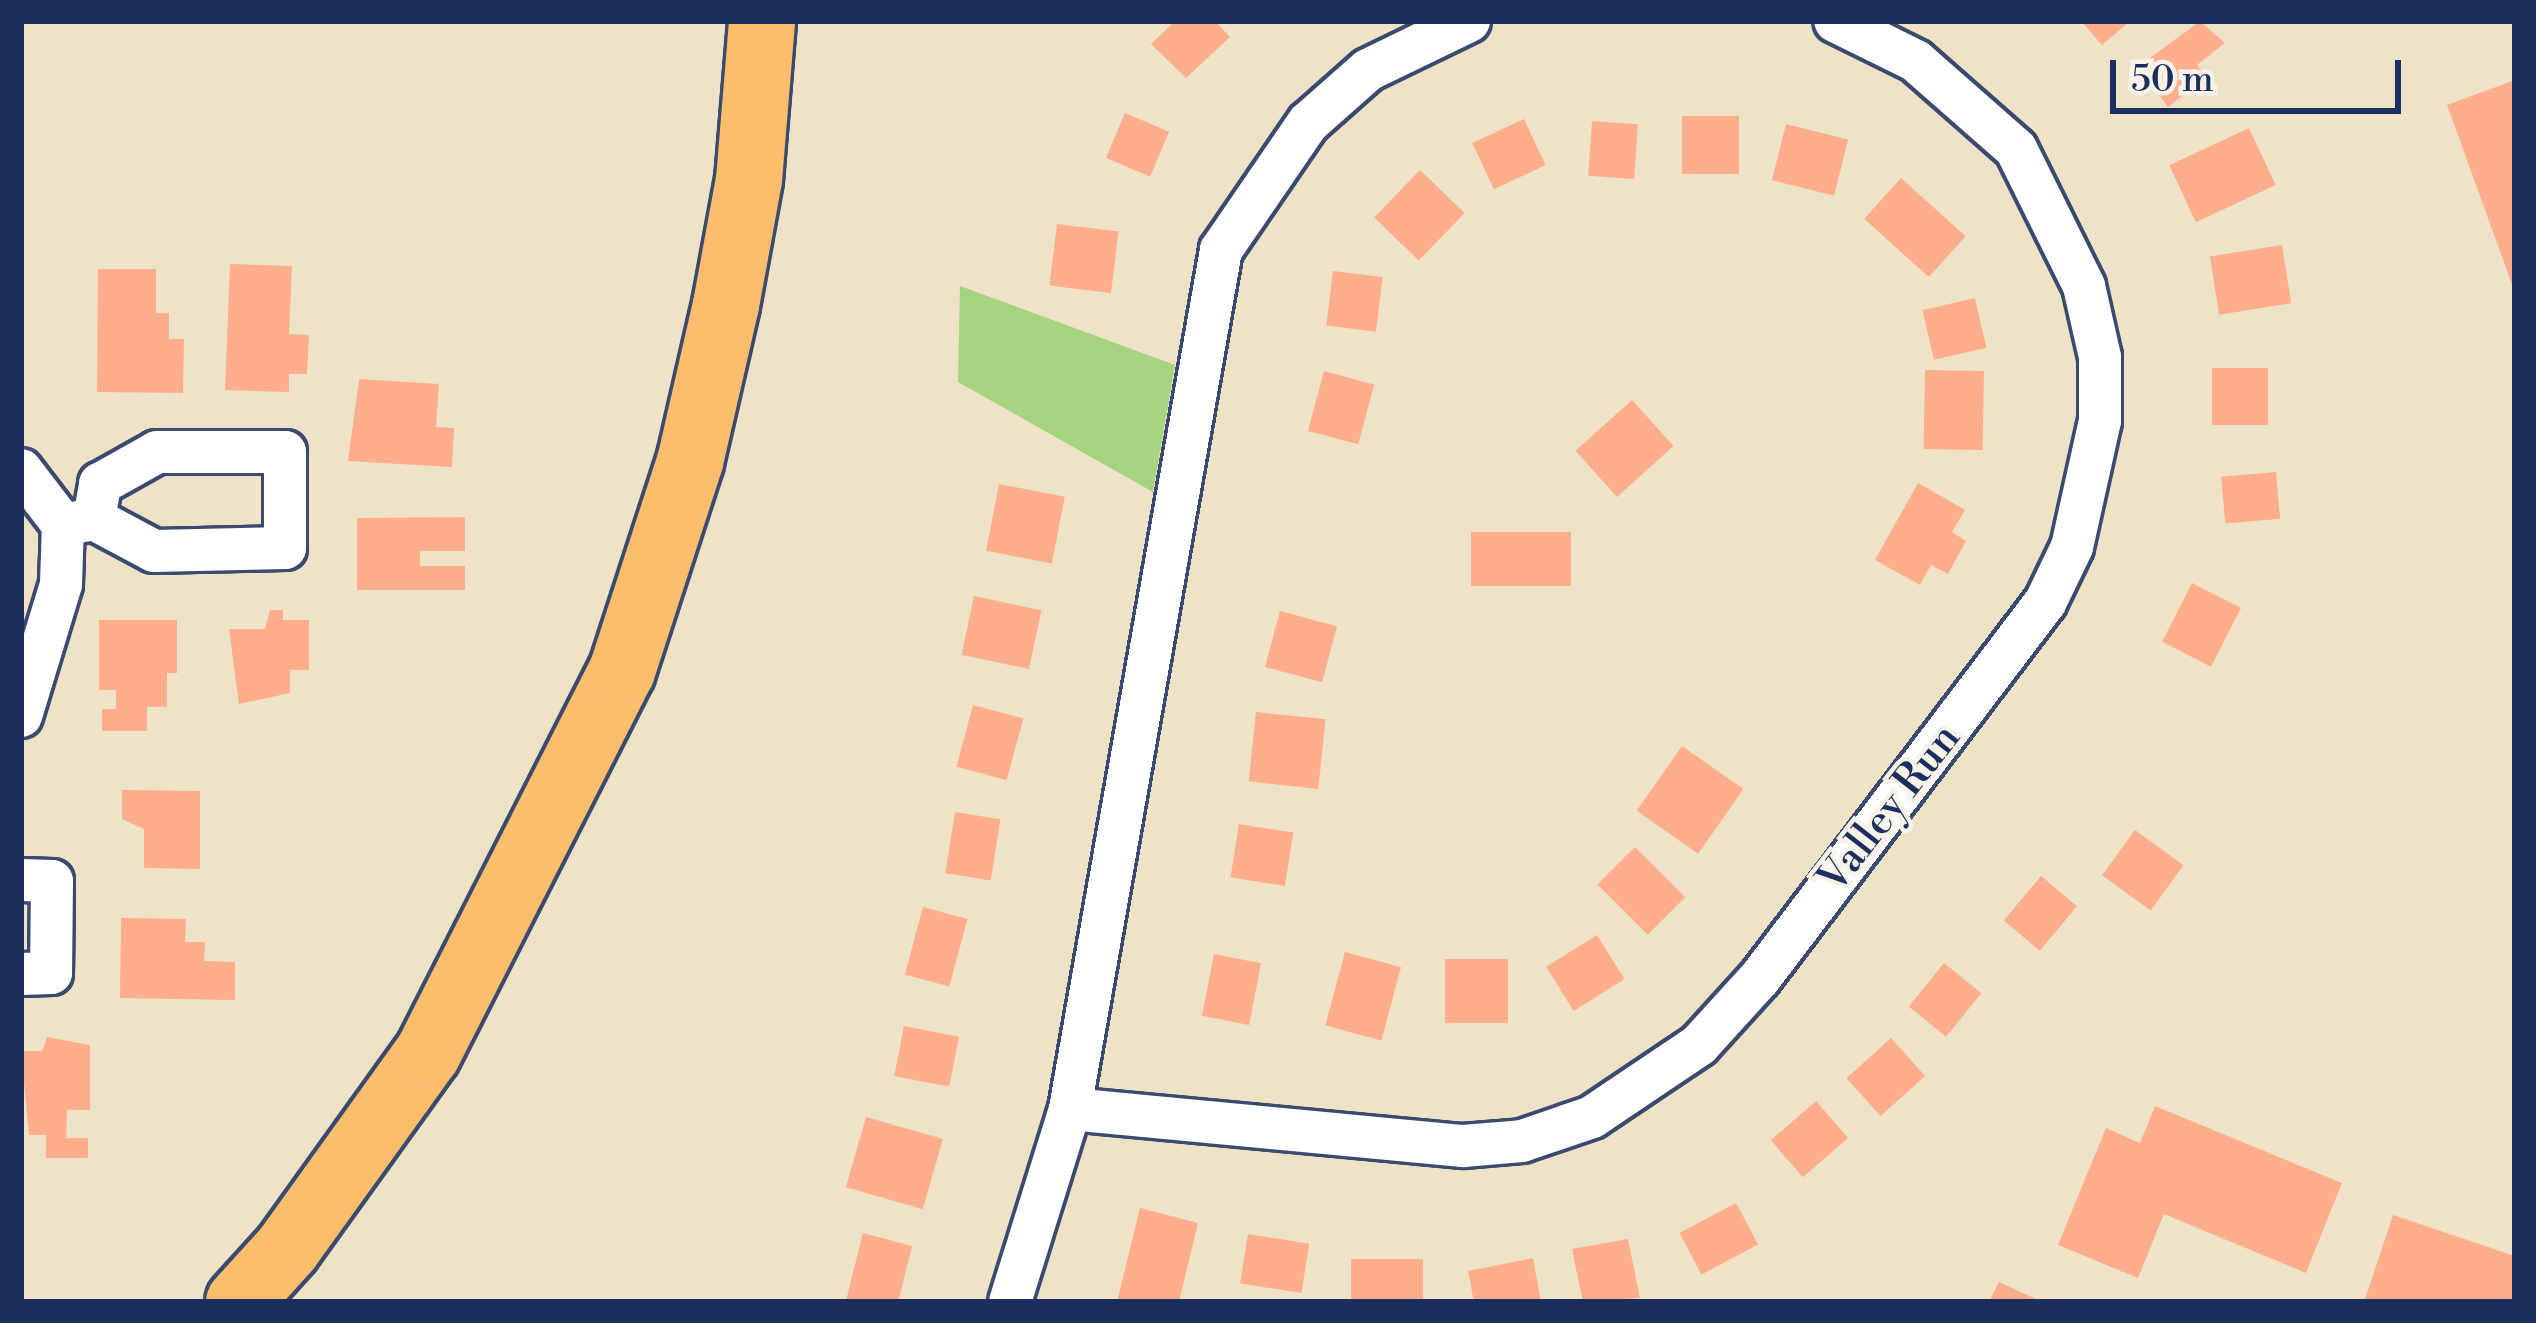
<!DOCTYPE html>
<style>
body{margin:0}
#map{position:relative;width:2536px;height:1323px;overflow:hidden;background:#eee3c6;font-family:"Libre Bodoni",serif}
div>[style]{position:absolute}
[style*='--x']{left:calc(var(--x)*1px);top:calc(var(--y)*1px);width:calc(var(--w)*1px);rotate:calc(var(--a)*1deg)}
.green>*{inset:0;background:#a7d481}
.building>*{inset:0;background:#feae8d;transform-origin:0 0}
.roads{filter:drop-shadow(3px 0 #3b4a6e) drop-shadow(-3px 0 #3b4a6e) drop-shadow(0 3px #3b4a6e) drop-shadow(0 -3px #3b4a6e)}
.minor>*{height:42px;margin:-21px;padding:0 21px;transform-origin:21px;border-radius:21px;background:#fff}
.primary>*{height:66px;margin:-33px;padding:0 33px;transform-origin:33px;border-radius:33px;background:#fabe6d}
span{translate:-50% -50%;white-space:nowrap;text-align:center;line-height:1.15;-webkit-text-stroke:9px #f7f3e8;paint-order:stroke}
.street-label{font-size:42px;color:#1b2f5e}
.frame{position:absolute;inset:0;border:24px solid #1b2f5e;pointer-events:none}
.scale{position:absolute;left:2110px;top:60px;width:291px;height:54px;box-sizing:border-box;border:6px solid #1b2f5e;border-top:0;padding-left:15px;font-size:36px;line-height:42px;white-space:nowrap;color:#1b2f5e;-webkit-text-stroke:9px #f7f3e8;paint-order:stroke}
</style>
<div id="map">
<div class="green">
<div style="clip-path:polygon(960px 286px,1175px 365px,1153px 492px,958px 382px)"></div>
</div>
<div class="building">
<div style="clip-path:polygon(1175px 21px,1215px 21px,1230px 37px,1186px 78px,1151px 44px)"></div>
<div style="clip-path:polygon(2081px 21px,2130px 21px,2102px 45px)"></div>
<div style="clip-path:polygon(2200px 21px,2225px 43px,2197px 65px,2206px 78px,2168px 107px,2138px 67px)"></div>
<div style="clip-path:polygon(2515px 80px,2515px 290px,2514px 290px,2447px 105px)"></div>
<div style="left:1125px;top:113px;width:48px;height:49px;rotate:23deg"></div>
<div style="left:1682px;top:116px;width:57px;height:58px"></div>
<div style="left:1524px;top:119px;width:51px;height:57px;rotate:65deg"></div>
<div style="left:1592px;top:121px;width:46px;height:55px;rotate:4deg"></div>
<div style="left:1786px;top:124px;width:64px;height:58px;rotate:14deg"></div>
<div style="left:2249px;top:128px;width:63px;height:88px;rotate:65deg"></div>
<div style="left:1420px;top:170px;width:62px;height:66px;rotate:44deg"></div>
<div style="left:1901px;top:178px;width:87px;height:55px;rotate:42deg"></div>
<div style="left:1057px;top:224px;width:62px;height:62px;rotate:7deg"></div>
<div style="left:2282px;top:245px;width:59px;height:73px;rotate:81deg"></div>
<div style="clip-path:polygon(230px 264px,292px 266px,289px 334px,309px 335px,307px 374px,289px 374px,289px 392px,225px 390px)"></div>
<div style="clip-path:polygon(98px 269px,156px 269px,156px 313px,169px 313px,169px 339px,184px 339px,183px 393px,97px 392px)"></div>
<div style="left:1333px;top:271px;width:50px;height:55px;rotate:7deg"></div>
<div style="left:1975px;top:298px;width:51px;height:54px;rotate:77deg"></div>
<div style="left:2212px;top:368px;width:56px;height:57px"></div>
<div style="left:1925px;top:370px;width:59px;height:79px;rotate:1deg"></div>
<div style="left:1324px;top:371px;width:52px;height:62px;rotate:15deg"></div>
<div style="clip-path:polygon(359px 379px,439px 384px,436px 427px,454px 428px,452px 467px,348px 461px)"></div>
<div style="left:1632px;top:400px;width:62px;height:76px;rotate:48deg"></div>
<div style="left:2276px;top:472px;width:47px;height:55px;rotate:85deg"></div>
<div style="clip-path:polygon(1918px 483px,1965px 510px,1952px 532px,1966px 541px,1948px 574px,1931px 565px,1920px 585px,1875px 560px)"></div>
<div style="left:999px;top:484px;width:67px;height:68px;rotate:11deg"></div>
<div style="clip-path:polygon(465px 517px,465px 551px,420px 551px,420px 566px,465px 566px,465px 590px,357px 590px,357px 518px)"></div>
<div style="left:1471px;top:532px;width:100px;height:54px"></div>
<div style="left:2192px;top:583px;width:55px;height:66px;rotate:27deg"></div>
<div style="left:974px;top:596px;width:69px;height:60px;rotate:12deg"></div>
<div style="clip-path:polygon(270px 610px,283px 610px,283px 620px,309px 620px,309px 670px,290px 670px,290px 693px,239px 704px,229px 629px,265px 629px)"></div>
<div style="left:1280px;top:611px;width:59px;height:58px;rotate:15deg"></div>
<div style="clip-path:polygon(99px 620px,177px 620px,177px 673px,167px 673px,167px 707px,147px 707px,147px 731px,102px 731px,102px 709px,116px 709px,116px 690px,99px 690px)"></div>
<div style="left:973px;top:705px;width:52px;height:64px;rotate:15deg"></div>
<div style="left:1256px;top:712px;width:70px;height:70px;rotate:6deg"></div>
<div style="left:1682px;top:746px;width:75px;height:79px;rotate:35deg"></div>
<div style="clip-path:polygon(122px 790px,200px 791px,200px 869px,144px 868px,144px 829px,122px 819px)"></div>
<div style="left:955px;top:812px;width:46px;height:62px;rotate:9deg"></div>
<div style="left:1239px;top:824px;width:55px;height:54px;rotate:9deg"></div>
<div style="left:2135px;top:830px;width:60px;height:56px;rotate:36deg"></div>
<div style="left:1635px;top:847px;width:71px;height:53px;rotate:45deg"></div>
<div style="left:2041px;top:876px;width:47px;height:58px;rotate:40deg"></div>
<div style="left:923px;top:907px;width:46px;height:70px;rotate:15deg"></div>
<div style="clip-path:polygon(121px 918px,186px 919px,185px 942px,205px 942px,204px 961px,235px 962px,235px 1000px,120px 998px)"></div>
<div style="left:1597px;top:935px;width:52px;height:60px;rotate:58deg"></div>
<div style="left:1345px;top:952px;width:58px;height:76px;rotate:15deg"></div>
<div style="left:1214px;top:954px;width:48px;height:63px;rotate:11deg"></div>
<div style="left:1445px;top:959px;width:63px;height:64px"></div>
<div style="left:1944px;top:963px;width:48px;height:56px;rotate:39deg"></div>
<div style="left:904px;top:1026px;width:56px;height:51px;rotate:11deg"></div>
<div style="clip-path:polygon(47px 1037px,90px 1045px,90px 1110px,67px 1110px,66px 1138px,88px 1138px,88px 1158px,46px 1158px,46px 1135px,29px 1135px,21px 1051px,42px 1051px)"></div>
<div style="left:1891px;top:1038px;width:51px;height:60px;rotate:48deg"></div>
<div style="left:1816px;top:1101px;width:49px;height:60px;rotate:49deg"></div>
<div style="clip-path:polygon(2155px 1106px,2342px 1183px,2306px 1273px,2164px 1214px,2138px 1278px,2058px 1245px,2106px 1128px,2140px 1143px)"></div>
<div style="left:866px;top:1117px;width:80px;height:73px;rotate:16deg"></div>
<div style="left:1736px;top:1203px;width:47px;height:64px;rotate:62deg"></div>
<div style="clip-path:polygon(1140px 1208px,1198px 1223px,1179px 1302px,1117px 1302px)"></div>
<div style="clip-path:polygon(2393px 1215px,2515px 1256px,2515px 1302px,2364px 1302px)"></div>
<div style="clip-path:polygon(863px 1233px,912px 1246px,898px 1302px,846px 1301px)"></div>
<div style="left:1248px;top:1234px;width:62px;height:50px;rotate:9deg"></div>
<div style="clip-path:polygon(1628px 1239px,1640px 1298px,1583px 1302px,1572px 1249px)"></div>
<div style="clip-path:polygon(1533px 1258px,1541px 1302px,1474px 1302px,1468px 1271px)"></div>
<div style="left:1351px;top:1259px;width:72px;height:43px"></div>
<div style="clip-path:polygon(1999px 1282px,2043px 1302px,1989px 1302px)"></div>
</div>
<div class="roads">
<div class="minor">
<div style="--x:1469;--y:21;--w:112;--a:154.1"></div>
<div style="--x:1368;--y:70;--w:80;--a:138.5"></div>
<div style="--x:1308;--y:123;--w:154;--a:124.4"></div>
<div style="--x:1221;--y:250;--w:872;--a:99.97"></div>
<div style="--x:1070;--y:1109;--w:395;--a:5.4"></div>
<div style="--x:1463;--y:1146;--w:59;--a:-4.8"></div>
<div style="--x:1522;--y:1141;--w:74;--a:-18.9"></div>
<div style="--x:1592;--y:1117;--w:129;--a:-33.9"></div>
<div style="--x:1699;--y:1045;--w:91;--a:-47.7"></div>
<div style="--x:1760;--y:978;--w:471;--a:-52.8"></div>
<div style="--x:2045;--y:603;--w:62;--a:-64.3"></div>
<div style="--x:2072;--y:547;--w:129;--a:-77.5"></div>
<div style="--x:2100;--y:421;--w:64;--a:-90"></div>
<div style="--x:2100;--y:357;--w:73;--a:-102.7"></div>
<div style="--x:2084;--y:286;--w:153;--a:-116.4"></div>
<div style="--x:2016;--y:149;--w:133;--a:-138.7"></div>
<div style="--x:1916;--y:61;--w:90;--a:-153.7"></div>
<div style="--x:157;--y:452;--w:128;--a:0"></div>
<div style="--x:285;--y:452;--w:96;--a:90"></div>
<div style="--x:285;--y:548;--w:131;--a:178.7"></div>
<div style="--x:154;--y:551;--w:68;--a:-151.9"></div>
<div style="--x:94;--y:519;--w:36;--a:-80"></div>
<div style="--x:100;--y:484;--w:65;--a:-29.3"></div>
<div style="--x:21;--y:470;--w:69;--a:52.6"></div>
<div style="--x:21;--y:716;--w:138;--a:-73.1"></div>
<div style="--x:61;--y:584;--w:59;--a:-88.1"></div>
<div style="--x:63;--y:525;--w:32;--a:-11"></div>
<div style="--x:21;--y:880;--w:31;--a:2"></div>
<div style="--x:52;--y:881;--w:92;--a:90.6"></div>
<div style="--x:51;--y:973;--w:30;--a:178"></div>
<div style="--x:1010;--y:1302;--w:202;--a:-72.7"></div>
</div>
<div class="primary">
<div style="--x:239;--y:1302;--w:72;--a:-47.8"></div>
<div style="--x:287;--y:1249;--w:241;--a:-54.3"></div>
<div style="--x:428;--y:1053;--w:428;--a:-63.1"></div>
<div style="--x:622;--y:671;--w:220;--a:-72"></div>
<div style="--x:690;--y:462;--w:161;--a:-77.1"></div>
<div style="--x:726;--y:305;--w:127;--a:-79.6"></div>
<div style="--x:749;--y:180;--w:160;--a:-85.3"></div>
</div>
</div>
<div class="street-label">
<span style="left:1890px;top:809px;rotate:-52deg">Valley Run</span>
</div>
<div class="frame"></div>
<div class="scale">50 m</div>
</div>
